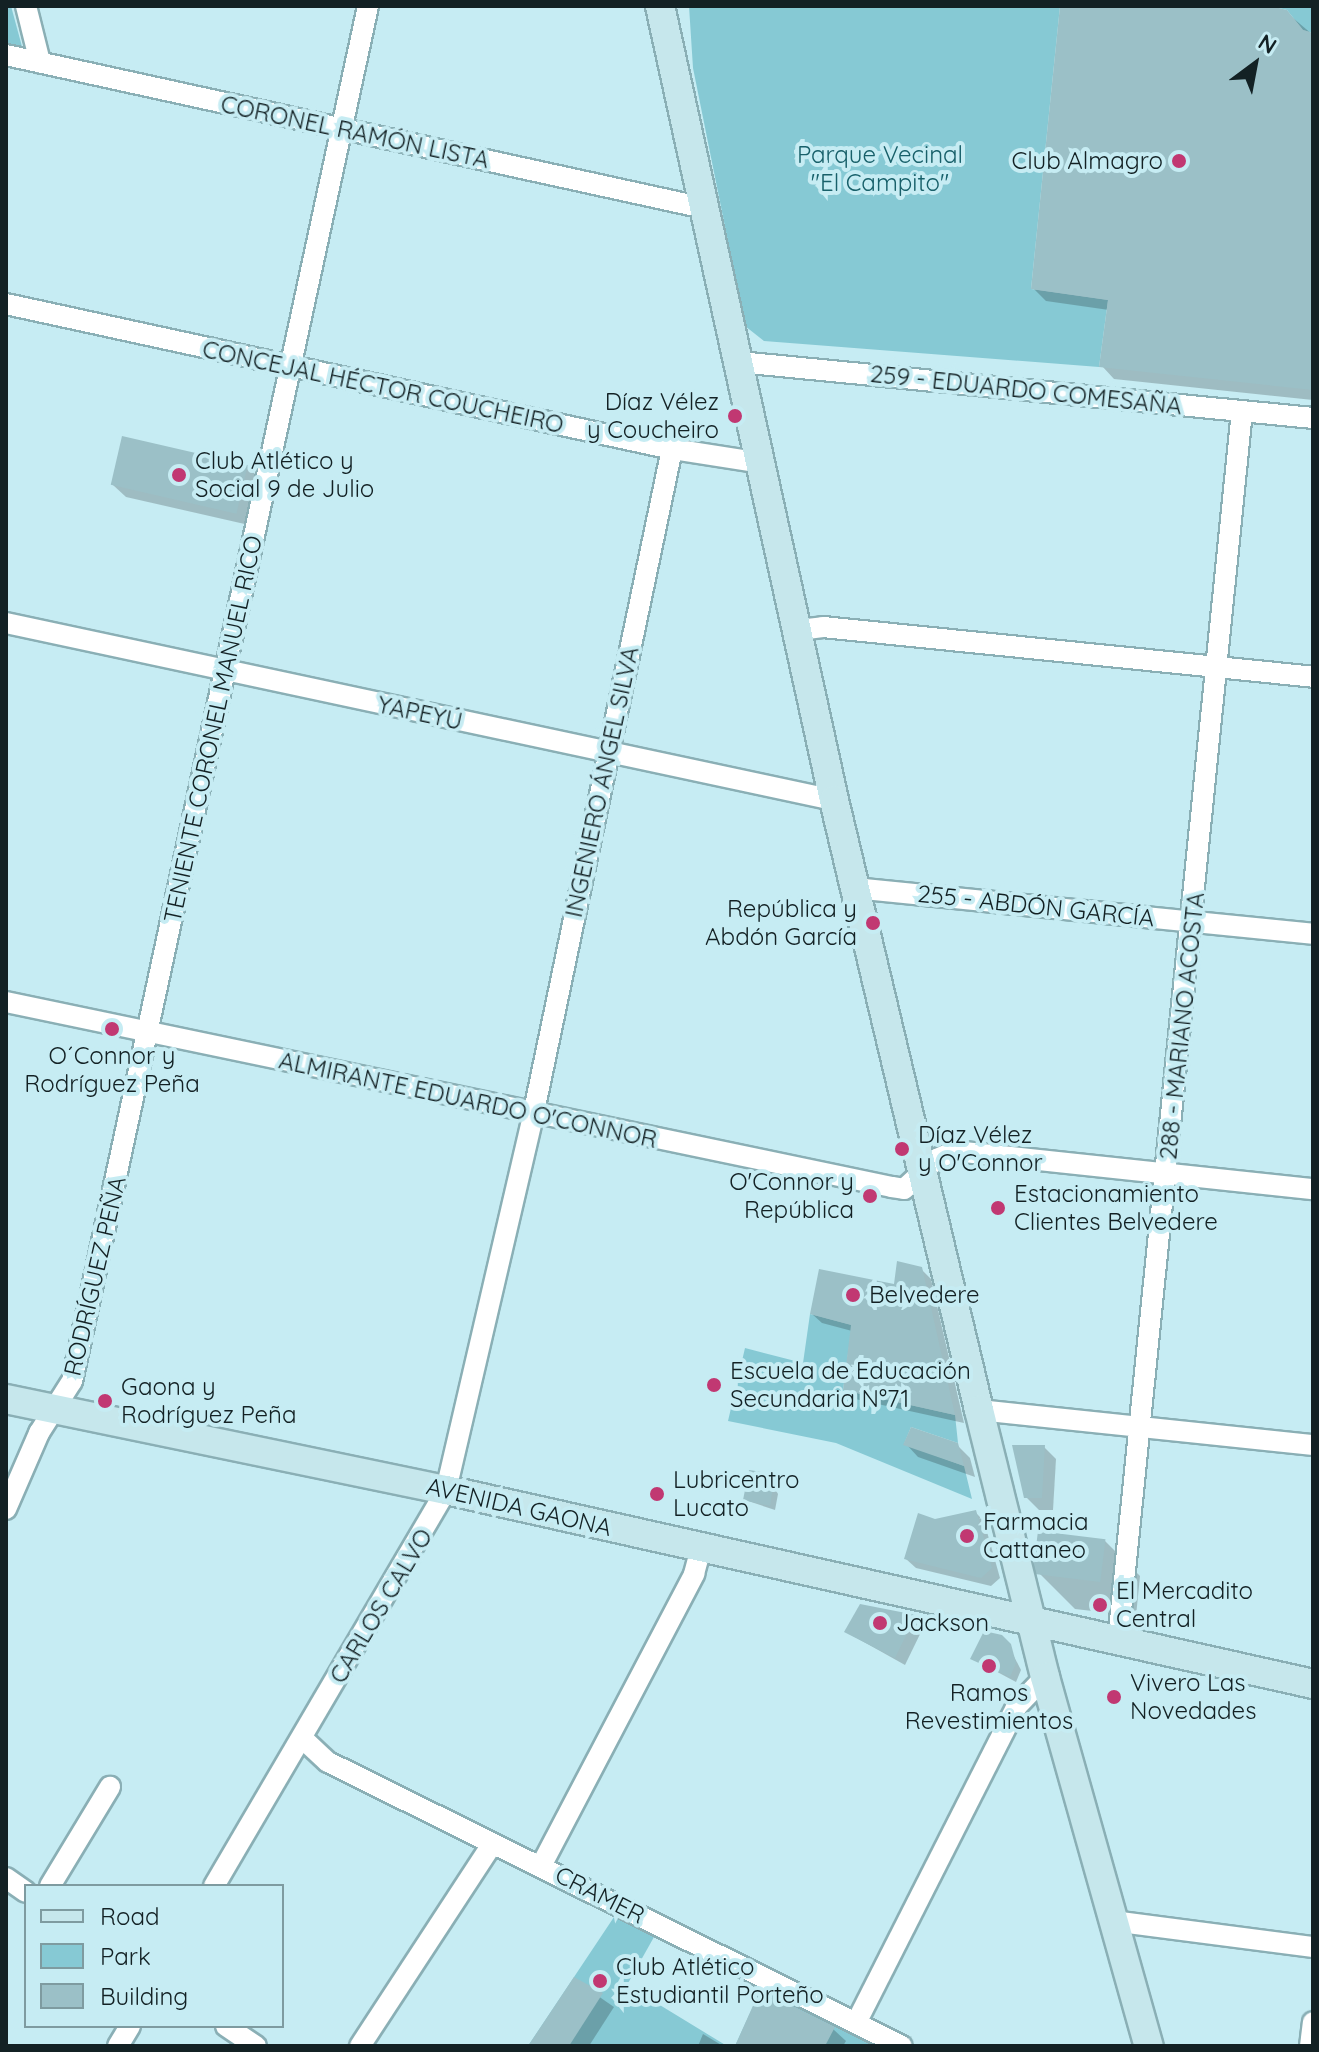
<!DOCTYPE html>
<meta charset="utf-8">
<style>
body{margin:0}
#map{position:relative;width:1319px;height:2052px;overflow:hidden;background:#c6ecf3;font-family:Quicksand,sans-serif}
div>[style]{position:absolute}
[style*='--x']{left:calc(var(--x)*1px);top:calc(var(--y)*1px);width:calc(var(--w)*1px);rotate:calc(var(--a)*1deg)}
.green>*{inset:0;background:#86c9d4}
.shadow>*{inset:0;background:#0003}
.building>*{inset:0;background:#9bc0c7;transform-origin:0 0}
.roads{filter:drop-shadow(2px 0 #8aafb5) drop-shadow(-2px 0 #8aafb5) drop-shadow(0 2px #8aafb5) drop-shadow(0 -2px #8aafb5)}
.street>*{height:20px;margin:-10px;padding:0 10px;transform-origin:10px;border-radius:10px;background:#fff}
.secondary>*{height:28px;margin:-14px;padding:0 14px;transform-origin:14px;border-radius:14px;background:#c6e7ec}
.dots>*{width:22px;height:22px;translate:-50% -50%;box-sizing:border-box;border:4px solid #c6ecf3;border-radius:50%}
span{translate:-50% -50%;white-space:nowrap;text-align:center;line-height:1.15;-webkit-text-stroke:8px #c6ecf3;paint-order:stroke}
.street-label{font-size:24px;color:#132124}
.park-label{font-size:24px;color:#18606a}
.poi-label{font-size:24px;color:#132124}
.right{translate:-100% -50%;text-align:right}
.left{translate:0 -50%;text-align:left}
.frame{position:absolute;inset:0;border:8px solid #132124;pointer-events:none}
.legend{position:absolute;left:24px;top:1884px;width:260px;height:144px;box-sizing:border-box;background:#c6ecf3;border:2px solid #7e9ba0;margin:0;padding:10px 14px;list-style:none;font-size:24px;color:#132124}
.legend li{display:flex;align-items:center;gap:16px;height:40px}
.legend b{width:40px;border:2px solid #7e9ba0}
.north{position:absolute;left:1215px;top:24px;width:80px;height:80px;-webkit-text-stroke:6px #c6ecf3;paint-order:stroke;rotate:32deg;font-size:22px;font-weight:700;line-height:32px;text-align:center;color:#132124}
.north::after{content:'';display:block;margin:auto;width:28px;height:36px;background:#132124;clip-path:polygon(50% 0,100% 100%,50% 72%,0 100%)}
</style>
<div id="map">
<div class="green">
<div style="clip-path:polygon(6px 6px,11px 6px,24px 54px,6px 50px)"></div>
<div style="clip-path:polygon(689px 6px,1060px 6px,1031px 289px,1108px 300px,1099px 367px,764px 341px,745px 326px,693px 68px)"></div>
<div style="clip-path:polygon(1271px 6px,1313px 6px,1313px 33px,1303px 30px,1287px 10px)"></div>
<div style="clip-path:polygon(810px 1314px,852px 1325px,843px 1390px,955px 1415px,958px 1443px,911px 1427px,904px 1444px,964px 1466px,972px 1499px,836px 1443px,728px 1421px,745px 1348px,803px 1363px)"></div>
<div style="clip-path:polygon(614px 1917px,654px 1937px,627px 1985px,727px 2046px,528px 2046px)"></div>
<div style="clip-path:polygon(763px 1985px,883px 2046px,735px 2046px)"></div>
</div>
<div class="shadow">
<div style="clip-path:polygon(1062px 6px,1263px 6px,1286px 12px,1313px 35px,1313px 400px,1114px 379px,1102px 366px,1109px 310px,1046px 301px,1033px 288px)"></div>
<div style="clip-path:polygon(247px 466px,260px 479px,249px 525px,126px 497px,113px 485px)"></div>
<div style="clip-path:polygon(921px 1269px,931px 1279px,964px 1423px,855px 1399px,845px 1389px,852px 1331px,822px 1323px,812px 1314px,896px 1287px)"></div>
<div style="clip-path:polygon(906px 1444px,957px 1445px,970px 1458px,975px 1477px,918px 1457px)"></div>
<div style="clip-path:polygon(1044px 1447px,1056px 1459px,1053px 1510px,1039px 1510px,1026px 1497px)"></div>
<div style="clip-path:polygon(767px 1475px,778px 1494px,775px 1510px,745px 1500px)"></div>
<div style="clip-path:polygon(975px 1512px,984px 1521px,1000px 1578px,991px 1586px,916px 1568px,906px 1559px,935px 1521px)"></div>
<div style="clip-path:polygon(1105px 1541px,1140px 1576px,1136px 1616px,1075px 1609px,1039px 1573px)"></div>
<div style="clip-path:polygon(861px 1606px,915px 1617px,924px 1626px,905px 1665px,846px 1632px)"></div>
<div style="clip-path:polygon(1007px 1643px,1021px 1670px,1016px 1682px,973px 1659px)"></div>
<div style="clip-path:polygon(575px 1980px,614px 2007px,589px 2046px,531px 2046px)"></div>
<div style="clip-path:polygon(833px 2029px,846px 2041px,843px 2046px,741px 2046px)"></div>
<div style="clip-path:polygon(703px 2034px,723px 2046px,698px 2046px)"></div>
</div>
<div class="building">
<div style="clip-path:polygon(1060px 6px,1271px 6px,1287px 10px,1303px 30px,1313px 33px,1313px 390px,1099px 367px,1108px 300px,1031px 289px)"></div>
<div style="left:122px;top:436px;width:129px;height:50px;rotate:13deg"></div>
<div style="clip-path:polygon(897px 1261px,922px 1267px,955px 1415px,843px 1390px,851px 1325px,810px 1314px,819px 1269px,894px 1284px)"></div>
<div style="clip-path:polygon(911px 1427px,958px 1443px,964px 1466px,903px 1445px)"></div>
<div style="clip-path:polygon(1012px 1445px,1045px 1445px,1042px 1498px,1024px 1498px)"></div>
<div style="clip-path:polygon(749px 1470px,768px 1473px,765px 1485px,773px 1486px,770px 1506px,743px 1500px)"></div>
<div style="clip-path:polygon(976px 1510px,992px 1568px,981px 1578px,904px 1559px,918px 1513px,935px 1519px)"></div>
<div style="left:1038px;top:1531px;width:68px;height:43px;rotate:7deg"></div>
<div style="clip-path:polygon(860px 1604px,916px 1615px,895px 1658px,844px 1632px)"></div>
<div style="clip-path:polygon(984px 1631px,1002px 1635px,1011px 1644px,1016px 1663px,1010px 1677px,970px 1659px)"></div>
<div style="clip-path:polygon(574px 1977px,603px 1993px,569px 2046px,528px 2046px)"></div>
<div style="clip-path:polygon(760px 1990px,835px 2027px,825px 2046px,735px 2046px)"></div>
</div>
<div class="roads">
<div class="street">
<div style="--x:26;--y:6;--w:58;--a:76"></div>
<div style="--x:6;--y:55;--w:715;--a:12.36"></div>
<div style="--x:6;--y:304;--w:682;--a:12.28"></div>
<div style="--x:672;--y:449;--w:90;--a:8.9"></div>
<div style="--x:739;--y:362;--w:577;--a:5.57"></div>
<div style="--x:6;--y:623;--w:847;--a:12.07"></div>
<div style="--x:799;--y:630;--w:24;--a:-7"></div>
<div style="--x:823;--y:627;--w:493;--a:5.8"></div>
<div style="--x:854;--y:888;--w:461;--a:5.7"></div>
<div style="--x:6;--y:1002;--w:905;--a:11.79"></div>
<div style="--x:892;--y:1187;--w:12;--a:9"></div>
<div style="--x:904;--y:1189;--w:45;--a:-42.3"></div>
<div style="--x:937;--y:1159;--w:20;--a:-24"></div>
<div style="--x:955;--y:1151;--w:360;--a:6.1"></div>
<div style="--x:979;--y:1410;--w:336;--a:6"></div>
<div style="--x:6;--y:1509;--w:83;--a:-66.5"></div>
<div style="--x:39;--y:1433;--w:62;--a:-57.6"></div>
<div style="--x:72;--y:1381;--w:1406;--a:-77.85"></div>
<div style="--x:1118;--y:1640;--w:1235;--a:-84.24"></div>
<div style="--x:302;--y:1738;--w:35;--a:43"></div>
<div style="--x:328;--y:1762;--w:640;--a:26.32"></div>
<div style="--x:541;--y:1866;--w:330;--a:-62.3"></div>
<div style="--x:694;--y:1574;--w:27;--a:-75"></div>
<div style="--x:6;--y:1878;--w:24;--a:35"></div>
<div style="--x:50;--y:1886;--w:116;--a:-58.8"></div>
<div style="--x:214;--y:1886;--w:459;--a:-59.6"></div>
<div style="--x:446;--y:1490;--w:384;--a:-76.9"></div>
<div style="--x:533;--y:1116;--w:681;--a:-78.23"></div>
<div style="--x:1113;--y:1921;--w:202;--a:7.4"></div>
<div style="--x:856;--y:2023;--w:354;--a:-63.1"></div>
<div style="--x:1016;--y:1707;--w:42;--a:-46"></div>
<div style="--x:226;--y:2026;--w:36;--a:34"></div>
<div style="--x:118;--y:2046;--w:23;--a:-59"></div>
<div style="--x:360;--y:2046;--w:241;--a:-56.8"></div>
<div style="--x:1310;--y:2046;--w:24;--a:-83"></div>
</div>
<div class="secondary">
<div style="--x:660;--y:6;--w:813;--a:77.64"></div>
<div style="--x:834;--y:800;--w:627;--a:76.63"></div>
<div style="--x:979;--y:1410;--w:275;--a:76.1"></div>
<div style="--x:1045;--y:1677;--w:383;--a:74.3"></div>
<div style="--x:6;--y:1399;--w:449;--a:11.7"></div>
<div style="--x:446;--y:1490;--w:888;--a:12.61"></div>
</div>
</div>
<div class="dots">
<div style="left:1179px;top:161px;background:#c13872"></div>
<div style="left:735px;top:416px;background:#c13872"></div>
<div style="left:179px;top:475px;background:#c13872"></div>
<div style="left:873px;top:923px;background:#c13872"></div>
<div style="left:112px;top:1029px;background:#c13872"></div>
<div style="left:902px;top:1149px;background:#c13872"></div>
<div style="left:870px;top:1196px;background:#c13872"></div>
<div style="left:998px;top:1208px;background:#c13872"></div>
<div style="left:853px;top:1295px;background:#c13872"></div>
<div style="left:714px;top:1385px;background:#c13872"></div>
<div style="left:105px;top:1401px;background:#c13872"></div>
<div style="left:657px;top:1494px;background:#c13872"></div>
<div style="left:967px;top:1536px;background:#c13872"></div>
<div style="left:1100px;top:1605px;background:#c13872"></div>
<div style="left:880px;top:1623px;background:#c13872"></div>
<div style="left:989px;top:1666px;background:#c13872"></div>
<div style="left:1114px;top:1697px;background:#c13872"></div>
<div style="left:600px;top:1981px;background:#c13872"></div>
</div>
<div class="street-label">
<span style="left:355px;top:132px;rotate:12deg">CORONEL RAMÓN LISTA</span>
<span style="left:383px;top:387px;rotate:12deg">CONCEJAL HÉCTOR COUCHEIRO</span>
<span style="left:1026px;top:390px;rotate:6deg">259 - EDUARDO COMESAÑA</span>
<span style="left:420px;top:713px;rotate:12deg">YAPEYÚ</span>
<span style="left:213px;top:729px;rotate:-78deg">TENIENTE CORONEL MANUEL RICO</span>
<span style="left:602px;top:782px;rotate:-78deg">INGENIERO ÁNGEL SILVA</span>
<span style="left:1036px;top:906px;rotate:6deg">255 - ABDÓN GARCÍA</span>
<span style="left:1182px;top:1026px;rotate:-84deg">288 - MARIANO ACOSTA</span>
<span style="left:468px;top:1100px;rotate:12deg">ALMIRANTE EDUARDO O'CONNOR</span>
<span style="left:95px;top:1276px;rotate:-77deg">RODRÍGUEZ PEÑA</span>
<span style="left:519px;top:1507px;rotate:13deg">AVENIDA GAONA</span>
<span style="left:381px;top:1606px;rotate:-59deg">CARLOS CALVO</span>
<span style="left:600px;top:1895px;rotate:27deg">CRAMER</span>
</div>
<div class="park-label">
<span style="left:880px;top:169px">Parque Vecinal<br>"El Campito"</span>
</div>
<div class="poi-label">
<span class="right" style="left:1163px;top:161px">Club Almagro</span>
<span class="right" style="left:719px;top:416px">Díaz Vélez<br>y Coucheiro</span>
<span class="left" style="left:195px;top:475px">Club Atlético y<br>Social 9 de Julio</span>
<span class="right" style="left:857px;top:923px">República y<br>Abdón García</span>
<span style="left:112px;top:1070px">O´Connor y<br>Rodríguez Peña</span>
<span class="left" style="left:918px;top:1149px">Díaz Vélez<br>y O'Connor</span>
<span class="right" style="left:854px;top:1196px">O'Connor y<br>República</span>
<span class="left" style="left:1014px;top:1208px">Estacionamiento<br>Clientes Belvedere</span>
<span class="left" style="left:869px;top:1295px">Belvedere</span>
<span class="left" style="left:730px;top:1385px">Escuela de Educación<br>Secundaria N°71</span>
<span class="left" style="left:121px;top:1401px">Gaona y<br>Rodríguez Peña</span>
<span class="left" style="left:673px;top:1494px">Lubricentro<br>Lucato</span>
<span class="left" style="left:983px;top:1536px">Farmacia<br>Cattaneo</span>
<span class="left" style="left:1116px;top:1605px">El Mercadito<br>Central</span>
<span class="left" style="left:896px;top:1623px">Jackson</span>
<span class="left" style="left:1130px;top:1697px">Vivero Las<br>Novedades</span>
<span style="left:989px;top:1707px">Ramos<br>Revestimientos</span>
<span class="left" style="left:616px;top:1981px">Club Atlético<br>Estudiantil Porteño</span>
</div>
<div class="frame"></div>
<ul class="legend">
<li><b style="height:10px;background:#c6e7ec"></b>Road</li>
<li><b style="height:22px;background:#86c9d4"></b>Park</li>
<li><b style="height:22px;background:#9bc0c7"></b>Building</li>
</ul>
<div class="north">N</div>
</div>
